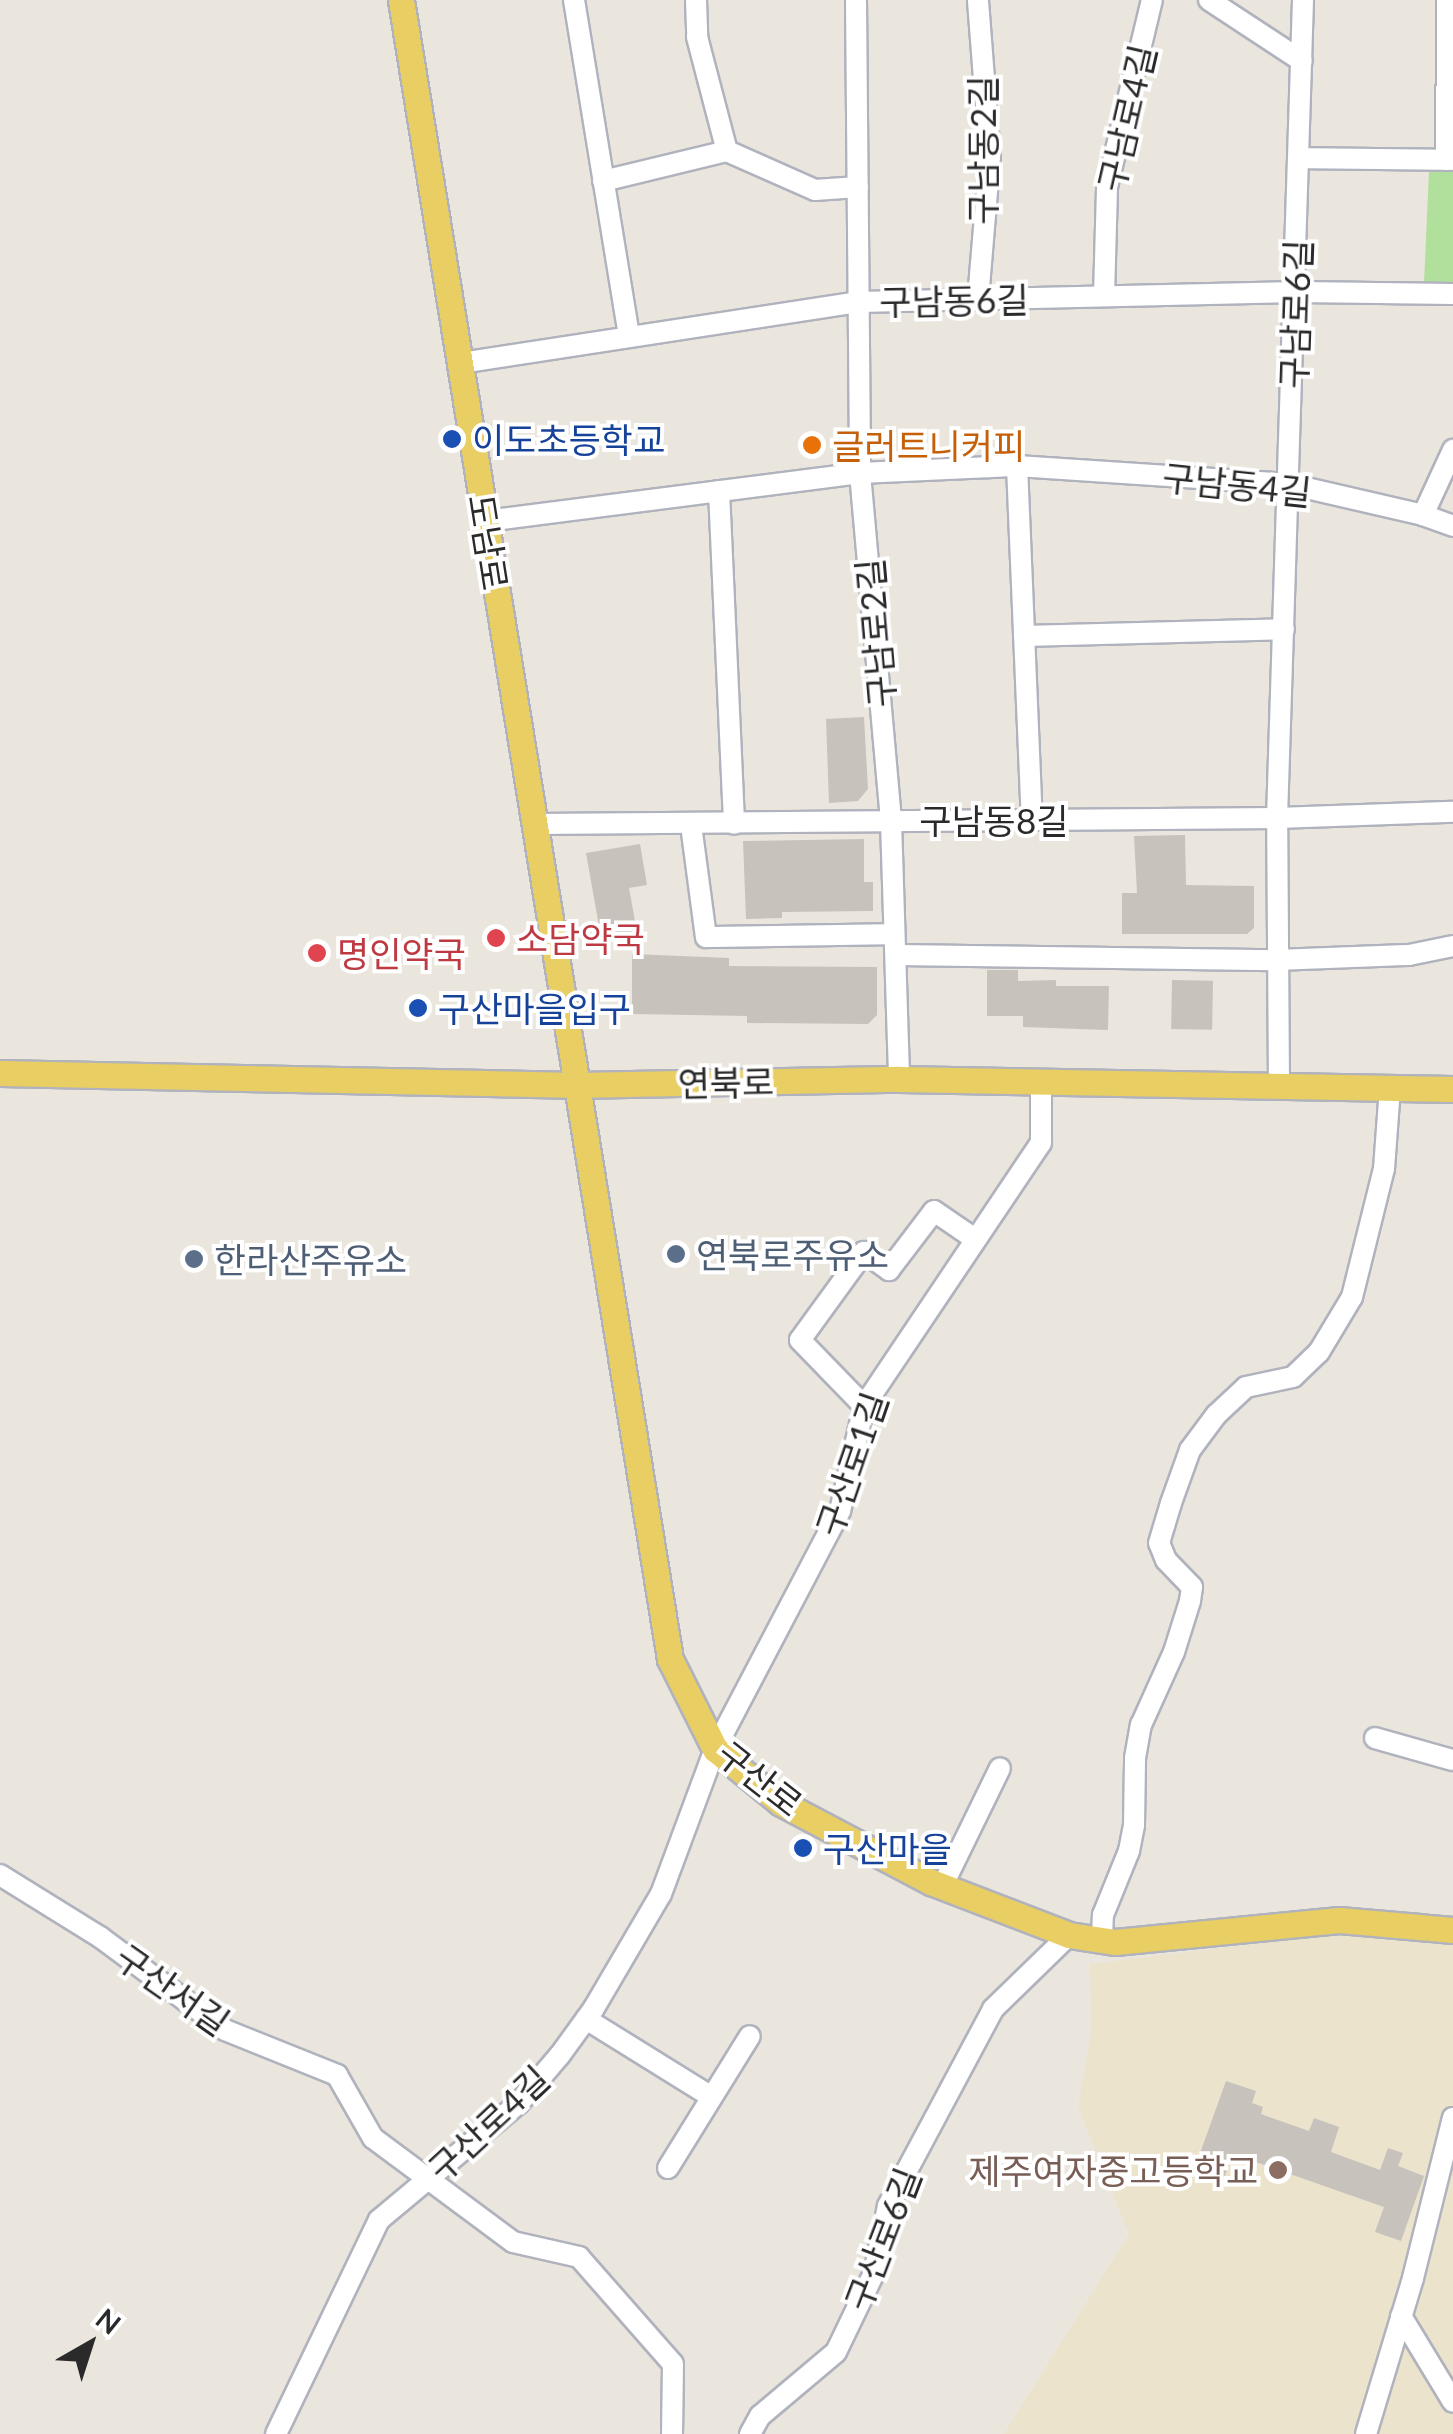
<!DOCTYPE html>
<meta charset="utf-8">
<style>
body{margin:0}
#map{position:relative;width:1453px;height:2434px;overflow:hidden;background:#ebe6dd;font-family:Lato,"Noto Sans KR",sans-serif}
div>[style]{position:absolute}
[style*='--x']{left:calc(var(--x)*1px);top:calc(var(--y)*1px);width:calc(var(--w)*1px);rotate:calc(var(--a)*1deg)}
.education>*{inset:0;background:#ece3cd}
.green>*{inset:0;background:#b1df9c}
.building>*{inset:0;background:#c7c2bc;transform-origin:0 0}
.roads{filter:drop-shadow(2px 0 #b0b3bd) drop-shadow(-2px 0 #b0b3bd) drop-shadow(0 2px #b0b3bd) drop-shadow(0 -2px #b0b3bd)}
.minor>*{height:20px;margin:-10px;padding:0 10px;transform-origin:10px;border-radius:10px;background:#fff}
.major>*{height:25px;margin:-12.5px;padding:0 12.5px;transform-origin:12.5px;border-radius:12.5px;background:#e9ce64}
.dots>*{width:28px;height:28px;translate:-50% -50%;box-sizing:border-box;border:5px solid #fff;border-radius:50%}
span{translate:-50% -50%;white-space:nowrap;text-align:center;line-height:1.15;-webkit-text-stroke:8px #fff;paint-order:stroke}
.street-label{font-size:35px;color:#2a2a2a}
.transit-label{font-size:35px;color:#164399}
.left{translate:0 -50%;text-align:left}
.food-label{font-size:35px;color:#c56008}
.health-label{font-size:35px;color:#be3a42}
.service-label{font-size:35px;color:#4e5e75}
.education-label{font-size:35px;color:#785e54}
.right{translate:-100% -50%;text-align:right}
.north{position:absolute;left:40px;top:2294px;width:100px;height:100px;-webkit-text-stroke:8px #fff;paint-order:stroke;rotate:39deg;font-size:28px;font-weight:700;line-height:40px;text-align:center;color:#2a2a2a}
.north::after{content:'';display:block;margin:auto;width:35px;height:45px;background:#2a2a2a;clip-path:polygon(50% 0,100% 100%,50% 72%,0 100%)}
</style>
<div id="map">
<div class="education">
<div style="clip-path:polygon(1335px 1934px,1453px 1945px,1453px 2434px,1004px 2434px,1129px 2234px,1078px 2107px,1091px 2033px,1090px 1964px)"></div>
</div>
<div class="green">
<div style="clip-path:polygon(1453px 171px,1453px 285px,1424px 283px,1429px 172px)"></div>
</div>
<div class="building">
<div style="clip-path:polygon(864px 717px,868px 789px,858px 801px,829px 803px,826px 719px)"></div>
<div style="clip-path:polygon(1185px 835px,1186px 885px,1254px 886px,1254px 928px,1247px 934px,1122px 934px,1122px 893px,1137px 893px,1134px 836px)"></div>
<div style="clip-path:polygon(864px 839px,864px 882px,873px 882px,873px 911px,782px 912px,782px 918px,746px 919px,743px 841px)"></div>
<div style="clip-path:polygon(640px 844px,647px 885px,629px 888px,638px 937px,602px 943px,586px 853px)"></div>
<div style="clip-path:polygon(632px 954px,729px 958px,729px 966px,877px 967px,877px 1015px,868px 1024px,747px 1023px,747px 1016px,632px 1014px)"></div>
<div style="clip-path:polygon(987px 970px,1018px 970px,1018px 981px,1056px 980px,1056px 986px,1109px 986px,1108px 1030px,1023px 1027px,1023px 1016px,987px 1016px)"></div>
<div style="left:1172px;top:980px;width:41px;height:49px;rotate:1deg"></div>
<div style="clip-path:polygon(1226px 2081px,1256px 2091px,1252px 2103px,1263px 2107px,1261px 2114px,1309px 2131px,1314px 2118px,1339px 2127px,1331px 2152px,1380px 2170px,1388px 2148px,1403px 2153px,1398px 2166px,1424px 2176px,1401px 2241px,1375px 2232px,1384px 2207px,1233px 2154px,1224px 2178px,1195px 2167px)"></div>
</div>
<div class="roads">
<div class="minor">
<div style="--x:574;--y:0;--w:341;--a:80.7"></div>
<div style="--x:696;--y:0;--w:37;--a:88"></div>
<div style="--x:697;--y:37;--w:118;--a:75.3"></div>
<div style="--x:856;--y:0;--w:473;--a:89.5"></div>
<div style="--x:860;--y:473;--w:349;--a:84.9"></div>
<div style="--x:891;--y:821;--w:258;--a:88.2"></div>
<div style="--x:1209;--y:0;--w:111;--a:33.3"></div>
<div style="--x:1300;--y:158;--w:153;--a:0.7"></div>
<div style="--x:1446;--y:160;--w:160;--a:-89.6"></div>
<div style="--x:603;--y:181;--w:128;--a:-13.6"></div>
<div style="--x:727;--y:151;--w:96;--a:23.9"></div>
<div style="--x:815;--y:190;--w:43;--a:-4"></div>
<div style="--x:1104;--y:296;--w:109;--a:-88.4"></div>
<div style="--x:1107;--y:187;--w:192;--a:-76.5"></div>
<div style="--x:978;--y:299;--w:143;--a:-85.2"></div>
<div style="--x:990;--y:157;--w:157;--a:-94.4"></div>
<div style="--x:460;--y:363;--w:404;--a:-8.7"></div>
<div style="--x:859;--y:302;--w:438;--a:-1.3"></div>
<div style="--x:1297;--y:292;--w:156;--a:0.7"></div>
<div style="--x:1017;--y:466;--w:354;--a:87.6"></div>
<div style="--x:719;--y:491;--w:333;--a:87.4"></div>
<div style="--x:1423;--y:515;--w:72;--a:-65.2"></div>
<div style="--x:486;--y:521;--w:377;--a:-7.3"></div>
<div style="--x:860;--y:473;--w:157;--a:-2.6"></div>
<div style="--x:1017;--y:466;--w:273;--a:3.8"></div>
<div style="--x:1289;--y:484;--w:138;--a:13"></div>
<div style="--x:1423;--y:515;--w:32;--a:20"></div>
<div style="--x:1024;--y:636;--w:260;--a:-1.5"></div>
<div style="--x:536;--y:824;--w:741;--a:-0.46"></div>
<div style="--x:1277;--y:818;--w:176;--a:-2"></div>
<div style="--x:691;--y:825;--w:113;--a:82.4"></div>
<div style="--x:706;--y:937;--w:186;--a:-0.9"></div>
<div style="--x:898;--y:955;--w:378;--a:0.8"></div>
<div style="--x:1276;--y:960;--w:133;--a:-2.2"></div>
<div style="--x:1409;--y:955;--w:45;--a:-11.6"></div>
<div style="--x:1279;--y:1084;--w:266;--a:-90.4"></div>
<div style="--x:1277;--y:818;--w:818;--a:-88.18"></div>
<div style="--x:864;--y:1406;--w:92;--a:-134.1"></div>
<div style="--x:800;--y:1340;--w:109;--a:-54"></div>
<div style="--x:864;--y:1252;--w:31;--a:36"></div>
<div style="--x:889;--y:1270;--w:74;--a:-52.7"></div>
<div style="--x:934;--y:1211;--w:50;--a:34.3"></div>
<div style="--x:1375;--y:1738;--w:81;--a:15.8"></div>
<div style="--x:0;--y:1875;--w:118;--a:31.8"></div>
<div style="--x:100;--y:1937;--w:156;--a:36.6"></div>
<div style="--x:225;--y:2030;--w:121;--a:21.9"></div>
<div style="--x:337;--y:2075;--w:73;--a:60.3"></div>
<div style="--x:373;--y:2138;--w:174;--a:36.6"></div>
<div style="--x:513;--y:2242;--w:68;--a:12.8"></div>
<div style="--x:579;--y:2257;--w:142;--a:48.7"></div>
<div style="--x:673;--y:2364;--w:70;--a:90.8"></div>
<div style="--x:942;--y:1887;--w:132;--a:-64"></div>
<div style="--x:1102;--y:1940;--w:25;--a:-88"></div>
<div style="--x:1103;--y:1915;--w:69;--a:-67.9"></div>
<div style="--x:1129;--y:1851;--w:26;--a:-79"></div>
<div style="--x:1134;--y:1825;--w:67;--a:-89.1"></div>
<div style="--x:1135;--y:1758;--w:34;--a:-80"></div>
<div style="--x:1141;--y:1725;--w:80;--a:-65.7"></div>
<div style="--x:1174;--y:1652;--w:53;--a:-72.6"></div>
<div style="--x:1190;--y:1601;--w:14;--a:-82"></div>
<div style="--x:1192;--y:1587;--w:37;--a:-134"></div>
<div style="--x:1166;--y:1560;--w:18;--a:-112"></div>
<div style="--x:1159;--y:1543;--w:42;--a:-73.3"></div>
<div style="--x:1171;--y:1503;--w:56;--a:-70.3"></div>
<div style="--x:1190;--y:1450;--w:44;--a:-53.4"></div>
<div style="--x:1216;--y:1415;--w:41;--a:-43"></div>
<div style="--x:1246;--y:1387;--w:48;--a:-12"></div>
<div style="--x:1293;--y:1377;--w:36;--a:-44"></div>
<div style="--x:1319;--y:1352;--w:64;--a:-59"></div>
<div style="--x:1352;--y:1297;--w:132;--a:-76"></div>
<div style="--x:1384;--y:1169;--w:81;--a:-85.8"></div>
<div style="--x:586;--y:2019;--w:146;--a:31.8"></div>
<div style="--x:668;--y:2168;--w:155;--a:-58.2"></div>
<div style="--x:1401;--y:2316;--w:100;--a:58.8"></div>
<div style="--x:276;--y:2434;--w:237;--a:-64.3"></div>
<div style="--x:379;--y:2220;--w:182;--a:-39.9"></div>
<div style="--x:519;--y:2103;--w:63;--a:-49.5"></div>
<div style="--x:560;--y:2055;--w:58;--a:-54.1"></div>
<div style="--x:594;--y:2008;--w:132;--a:-59.6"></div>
<div style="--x:661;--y:1894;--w:155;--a:-69.6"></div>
<div style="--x:715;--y:1749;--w:269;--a:-62.3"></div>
<div style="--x:840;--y:1511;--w:108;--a:-77.1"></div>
<div style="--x:864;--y:1406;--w:317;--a:-56.1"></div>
<div style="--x:1041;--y:1143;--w:62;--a:-90"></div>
<div style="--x:750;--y:2434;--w:21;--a:-61"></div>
<div style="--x:760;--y:2416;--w:99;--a:-40.1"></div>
<div style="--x:836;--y:2352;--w:88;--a:-64.3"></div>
<div style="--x:874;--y:2273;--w:68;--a:-78.2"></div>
<div style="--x:888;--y:2206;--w:223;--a:-61.9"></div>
<div style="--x:993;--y:2009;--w:106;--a:-44.2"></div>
<div style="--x:1366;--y:2434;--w:163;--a:-73.2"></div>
<div style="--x:1413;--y:2278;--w:165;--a:-76"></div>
</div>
<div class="major">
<div style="--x:401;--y:0;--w:1681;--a:80.79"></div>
<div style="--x:670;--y:1659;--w:101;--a:63.4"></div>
<div style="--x:715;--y:1749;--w:85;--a:39.3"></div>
<div style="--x:781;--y:1803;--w:170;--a:27.8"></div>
<div style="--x:931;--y:1882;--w:148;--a:21"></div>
<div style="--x:1069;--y:1935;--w:47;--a:8.7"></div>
<div style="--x:1115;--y:1942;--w:225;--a:-5.6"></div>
<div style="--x:1339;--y:1920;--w:114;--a:5"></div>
<div style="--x:0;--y:1073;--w:577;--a:1.19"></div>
<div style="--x:577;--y:1085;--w:322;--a:-1.1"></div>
<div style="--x:899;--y:1079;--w:554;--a:1.03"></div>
</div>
</div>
<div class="dots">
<div style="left:452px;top:439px;background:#1a4fb4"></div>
<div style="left:812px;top:445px;background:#e8710a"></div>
<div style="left:496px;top:938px;background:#e0444e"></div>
<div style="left:317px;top:953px;background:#e0444e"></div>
<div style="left:418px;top:1008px;background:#1a4fb4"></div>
<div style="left:676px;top:1254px;background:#5c6f8a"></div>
<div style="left:194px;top:1259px;background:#5c6f8a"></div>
<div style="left:803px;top:1848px;background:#1a4fb4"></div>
<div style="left:1278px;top:2170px;background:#8d6e63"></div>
</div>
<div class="street-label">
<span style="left:1126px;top:118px;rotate:-77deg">구남로4길</span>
<span style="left:982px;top:150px;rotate:-90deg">구남동2길</span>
<span style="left:954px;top:300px;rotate:-1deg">구남동6길</span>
<span style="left:1295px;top:314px;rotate:-88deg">구남로6길</span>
<span style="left:1237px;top:484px;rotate:6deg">구남동4길</span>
<span style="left:489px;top:542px;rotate:81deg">도남로</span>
<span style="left:875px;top:633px;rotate:-95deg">구남로2길</span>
<span style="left:994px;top:820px">구남동8길</span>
<span style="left:726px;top:1082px;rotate:-1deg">연북로</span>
<span style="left:851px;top:1464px;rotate:-71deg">구산로1길</span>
<span style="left:760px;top:1778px;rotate:38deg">구산로</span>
<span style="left:173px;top:1989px;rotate:35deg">구산서길</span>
<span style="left:488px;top:2123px;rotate:-43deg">구산로4길</span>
<span style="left:882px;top:2239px;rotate:-69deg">구산로6길</span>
</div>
<div class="transit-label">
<span class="left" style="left:472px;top:439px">이도초등학교</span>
<span class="left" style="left:438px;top:1008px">구산마을입구</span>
<span class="left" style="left:823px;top:1848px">구산마을</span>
</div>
<div class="food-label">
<span class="left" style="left:832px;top:445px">글러트니커피</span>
</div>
<div class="health-label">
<span class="left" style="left:516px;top:938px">소담약국</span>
<span class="left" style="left:337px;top:953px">명인약국</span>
</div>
<div class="service-label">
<span class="left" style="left:696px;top:1254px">연북로주유소</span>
<span class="left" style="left:214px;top:1259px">한라산주유소</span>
</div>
<div class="education-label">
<span class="right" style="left:1258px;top:2170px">제주여자중고등학교</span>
</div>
<div class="north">N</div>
</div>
